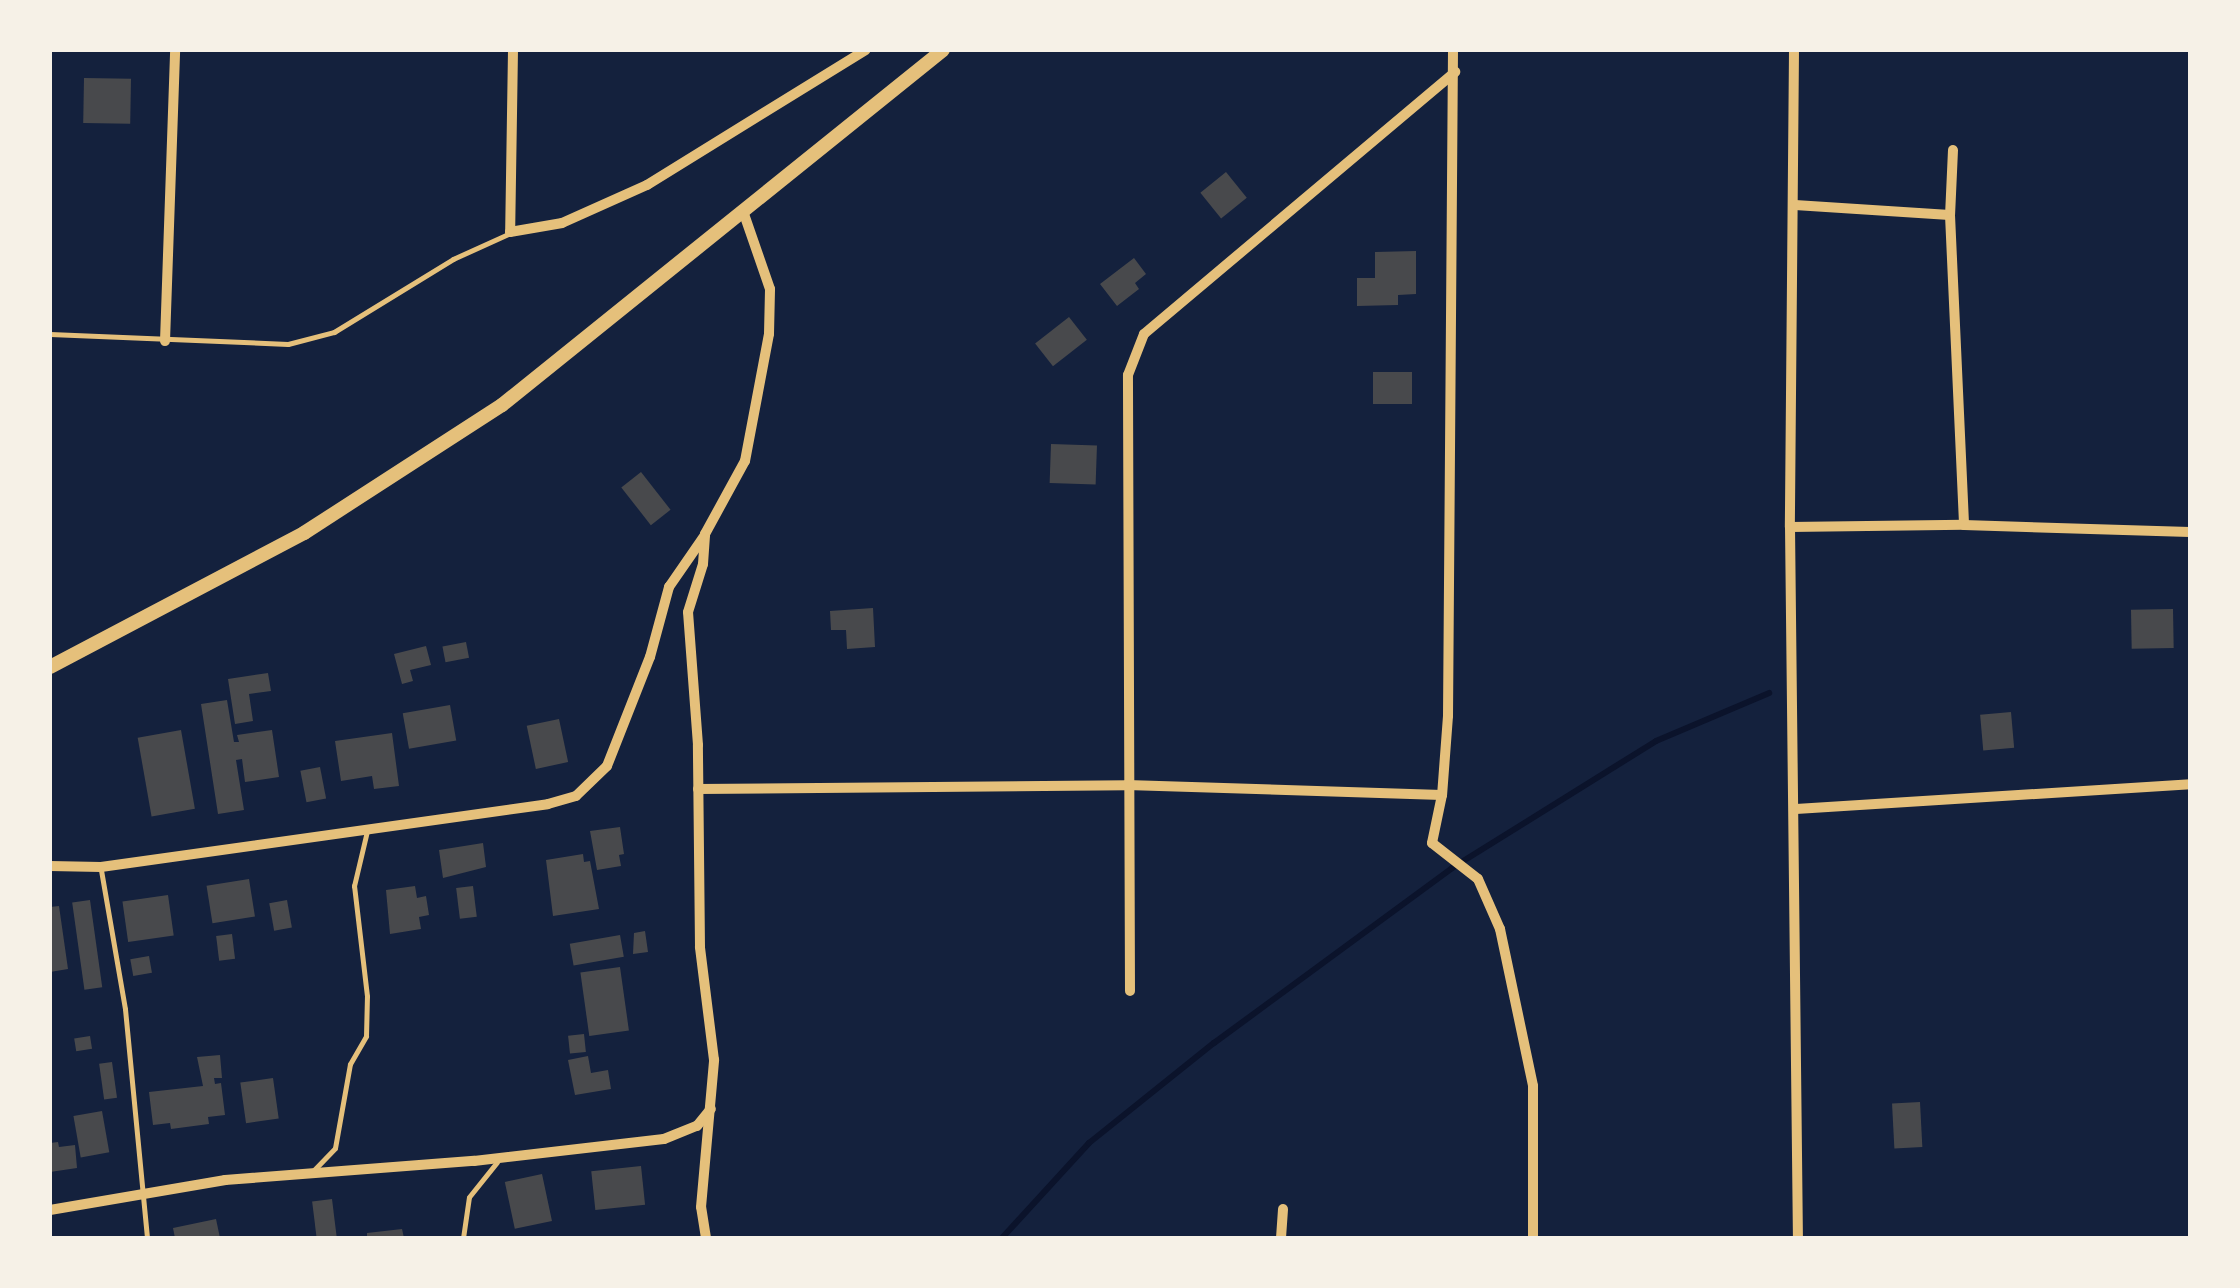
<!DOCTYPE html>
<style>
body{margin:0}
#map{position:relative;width:2240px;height:1288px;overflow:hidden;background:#14213d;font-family:Montserrat,sans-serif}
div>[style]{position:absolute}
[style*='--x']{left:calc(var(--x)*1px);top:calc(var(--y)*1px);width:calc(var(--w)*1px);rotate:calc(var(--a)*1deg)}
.stream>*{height:6px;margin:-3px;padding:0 3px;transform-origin:3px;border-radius:3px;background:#0b132b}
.building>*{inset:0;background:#48494c;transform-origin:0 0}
.service>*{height:5px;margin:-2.5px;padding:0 2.5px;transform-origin:2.5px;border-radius:2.5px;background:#e5c07b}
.minor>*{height:10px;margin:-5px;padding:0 5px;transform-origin:5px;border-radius:5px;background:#e5c07b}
.secondary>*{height:14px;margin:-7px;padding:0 7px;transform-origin:7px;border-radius:7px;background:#e5c07b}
span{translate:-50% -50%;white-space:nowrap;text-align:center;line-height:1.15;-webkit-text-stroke:8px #f6f1e7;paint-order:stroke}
.frame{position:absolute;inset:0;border:52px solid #f6f1e7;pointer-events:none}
</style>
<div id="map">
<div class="stream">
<div style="--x:1002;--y:1238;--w:129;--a:-47.5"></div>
<div style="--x:1089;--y:1143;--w:160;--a:-38.7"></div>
<div style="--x:1214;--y:1043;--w:295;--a:-36.3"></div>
<div style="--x:1452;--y:868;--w:240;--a:-31.9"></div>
<div style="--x:1656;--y:741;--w:123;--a:-23"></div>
</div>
<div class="building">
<div style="left:84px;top:78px;width:47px;height:45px;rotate:1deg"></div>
<div style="left:1226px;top:172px;width:33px;height:33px;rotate:51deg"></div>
<div style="clip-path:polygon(1416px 251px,1416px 294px,1398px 295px,1398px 305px,1357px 306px,1357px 278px,1375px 278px,1375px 252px)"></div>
<div style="clip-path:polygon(1134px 258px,1146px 274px,1135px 283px,1139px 289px,1117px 306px,1100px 284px)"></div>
<div style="left:1069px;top:317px;width:29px;height:43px;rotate:52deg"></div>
<div style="left:1373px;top:372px;width:39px;height:32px"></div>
<div style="left:1051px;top:444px;width:46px;height:39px;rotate:2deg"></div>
<div style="left:641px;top:472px;width:48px;height:25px;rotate:52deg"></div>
<div style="clip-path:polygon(873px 608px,875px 647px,847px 649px,846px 630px,831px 630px,830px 611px)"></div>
<div style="left:2173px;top:609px;width:39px;height:42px;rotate:89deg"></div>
<div style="left:466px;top:642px;width:16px;height:24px;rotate:79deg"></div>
<div style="clip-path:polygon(426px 646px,431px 665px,410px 670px,413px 681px,402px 684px,394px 654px)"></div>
<div style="clip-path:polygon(268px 673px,271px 691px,249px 694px,253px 721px,235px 724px,228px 679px)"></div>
<div style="clip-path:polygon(227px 700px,234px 742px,239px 742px,237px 735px,272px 730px,279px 777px,245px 782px,242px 759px,236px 760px,244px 810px,218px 814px,201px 704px)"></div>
<div style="left:450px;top:705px;width:36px;height:48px;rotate:80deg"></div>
<div style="left:2011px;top:712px;width:36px;height:31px;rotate:85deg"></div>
<div style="left:559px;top:719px;width:44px;height:33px;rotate:78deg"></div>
<div style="left:181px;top:730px;width:80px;height:44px;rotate:80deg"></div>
<div style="clip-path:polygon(392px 733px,399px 786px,374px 789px,372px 776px,341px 781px,335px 741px)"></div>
<div style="left:320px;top:767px;width:32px;height:20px;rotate:79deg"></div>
<div style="clip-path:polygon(620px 827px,624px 854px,619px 855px,621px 866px,597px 870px,590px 831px)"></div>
<div style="clip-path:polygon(483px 843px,486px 867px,443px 878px,439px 850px)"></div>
<div style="clip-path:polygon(583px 854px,584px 862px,590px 861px,599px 909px,553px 916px,546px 860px)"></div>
<div style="left:249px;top:879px;width:38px;height:43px;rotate:81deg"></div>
<div style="clip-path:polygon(415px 886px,417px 898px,426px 896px,429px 915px,419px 917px,421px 929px,390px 934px,386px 890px)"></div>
<div style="left:473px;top:886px;width:31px;height:17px;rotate:83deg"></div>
<div style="left:168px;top:895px;width:41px;height:46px;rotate:82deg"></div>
<div style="left:90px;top:900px;width:88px;height:18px;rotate:82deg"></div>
<div style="left:287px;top:900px;width:28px;height:18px;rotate:80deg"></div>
<div style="clip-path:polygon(59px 906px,68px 969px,50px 972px,50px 907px)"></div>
<div style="clip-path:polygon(645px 931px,648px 952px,633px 954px,634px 933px)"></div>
<div style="left:232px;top:934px;width:25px;height:16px;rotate:83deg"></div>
<div style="left:620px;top:935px;width:22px;height:51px;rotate:80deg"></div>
<div style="left:149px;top:956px;width:17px;height:19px;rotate:80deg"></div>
<div style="left:620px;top:967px;width:64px;height:40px;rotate:82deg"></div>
<div style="left:584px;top:1034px;width:18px;height:16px;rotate:84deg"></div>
<div style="left:90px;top:1036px;width:13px;height:16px;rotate:81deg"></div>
<div style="clip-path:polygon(220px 1055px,222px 1078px,214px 1078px,215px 1084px,221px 1083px,225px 1115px,208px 1117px,209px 1124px,171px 1129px,170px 1123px,153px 1125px,149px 1092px,203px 1086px,197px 1057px)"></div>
<div style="clip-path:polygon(588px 1056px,591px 1073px,608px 1070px,611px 1089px,575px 1095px,568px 1060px)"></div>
<div style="left:112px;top:1062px;width:36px;height:13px;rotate:82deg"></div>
<div style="left:273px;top:1078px;width:41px;height:33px;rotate:82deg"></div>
<div style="left:1920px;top:1102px;width:45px;height:28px;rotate:87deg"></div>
<div style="left:102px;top:1111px;width:42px;height:29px;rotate:80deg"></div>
<div style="clip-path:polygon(58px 1142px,59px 1147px,75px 1145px,77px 1168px,50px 1172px,50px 1143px)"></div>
<div style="left:641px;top:1166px;width:39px;height:50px;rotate:84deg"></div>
<div style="left:542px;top:1174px;width:48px;height:38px;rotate:78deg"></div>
<div style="left:332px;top:1199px;width:39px;height:20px;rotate:83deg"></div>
<div style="clip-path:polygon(216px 1219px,220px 1238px,175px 1238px,173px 1228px)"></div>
<div style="clip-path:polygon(402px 1229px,404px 1238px,367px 1238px,367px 1233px)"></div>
</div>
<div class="service">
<div style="--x:50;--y:334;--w:238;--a:2.4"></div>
<div style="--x:288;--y:344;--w:48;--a:-14.6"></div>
<div style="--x:334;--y:332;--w:140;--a:-31.5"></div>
<div style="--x:453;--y:259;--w:60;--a:-24.4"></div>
<div style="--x:101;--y:870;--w:141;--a:80.2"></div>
<div style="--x:125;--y:1009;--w:230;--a:84.5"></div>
<div style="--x:312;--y:1172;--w:33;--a:-46"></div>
<div style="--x:335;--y:1148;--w:85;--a:-79.9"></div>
<div style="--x:350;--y:1064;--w:32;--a:-60"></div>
<div style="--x:366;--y:1036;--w:40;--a:-88.6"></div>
<div style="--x:367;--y:996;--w:111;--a:-96.7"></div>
<div style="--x:354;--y:886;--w:57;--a:-76.7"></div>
<div style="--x:463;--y:1238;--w:41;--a:-81.7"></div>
<div style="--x:469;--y:1197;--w:45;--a:-51.3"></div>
</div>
<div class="minor">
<div style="--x:513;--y:50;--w:182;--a:90.9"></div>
<div style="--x:510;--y:232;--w:53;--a:-9.8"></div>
<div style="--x:562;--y:223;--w:93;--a:-24.1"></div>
<div style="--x:647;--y:185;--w:257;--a:-31.7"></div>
<div style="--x:1453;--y:50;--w:666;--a:90.43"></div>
<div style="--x:1448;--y:716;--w:79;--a:94.3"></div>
<div style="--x:1442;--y:795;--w:49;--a:101.8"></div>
<div style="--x:1432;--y:843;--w:58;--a:38"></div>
<div style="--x:1478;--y:879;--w:55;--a:66.3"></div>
<div style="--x:1500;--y:929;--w:160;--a:78.1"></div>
<div style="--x:1533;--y:1086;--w:152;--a:90"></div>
<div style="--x:1794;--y:50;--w:477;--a:90.5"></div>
<div style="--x:1790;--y:527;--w:711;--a:89.36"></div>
<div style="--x:1953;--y:150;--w:65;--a:92.6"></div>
<div style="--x:1950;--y:215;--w:310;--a:87.4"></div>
<div style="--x:1795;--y:205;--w:155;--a:3.7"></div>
<div style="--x:165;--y:341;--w:291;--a:-88"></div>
<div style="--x:1790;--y:527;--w:174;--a:-0.7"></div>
<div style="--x:1964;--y:525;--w:226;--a:1.8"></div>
<div style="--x:698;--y:789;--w:429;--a:-0.5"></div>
<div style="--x:1127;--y:785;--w:315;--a:1.8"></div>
<div style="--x:1796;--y:809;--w:395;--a:-3.6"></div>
<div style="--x:50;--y:866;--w:51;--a:1.1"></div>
<div style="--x:101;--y:867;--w:451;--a:-8"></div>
<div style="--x:548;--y:804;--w:29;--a:-16"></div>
<div style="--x:576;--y:796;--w:43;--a:-44.1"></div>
<div style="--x:607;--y:766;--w:117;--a:-68.5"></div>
<div style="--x:650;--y:657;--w:73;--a:-74.8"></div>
<div style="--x:669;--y:587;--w:63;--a:-55.3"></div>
<div style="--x:1130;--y:991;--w:616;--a:-90.19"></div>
<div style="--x:1128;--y:375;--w:44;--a:-68.7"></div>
<div style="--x:1144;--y:334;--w:407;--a:-40.1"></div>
<div style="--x:50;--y:1210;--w:178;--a:-9.7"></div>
<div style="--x:225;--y:1180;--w:250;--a:-4.4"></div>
<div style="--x:474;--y:1161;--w:191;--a:-6.6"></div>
<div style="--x:664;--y:1139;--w:35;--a:-22"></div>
<div style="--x:697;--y:1126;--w:22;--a:-51"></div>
<div style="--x:706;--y:1238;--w:31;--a:-99"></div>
<div style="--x:701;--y:1207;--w:148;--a:-84.9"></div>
<div style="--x:714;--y:1060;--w:114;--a:-97.1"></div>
<div style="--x:700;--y:947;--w:202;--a:-90.6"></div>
<div style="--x:698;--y:745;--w:133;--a:-94.3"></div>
<div style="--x:688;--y:612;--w:50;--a:-72.6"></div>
<div style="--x:703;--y:564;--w:30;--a:-86"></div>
<div style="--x:705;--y:534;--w:83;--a:-61.3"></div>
<div style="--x:745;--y:461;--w:129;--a:-79.3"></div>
<div style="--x:769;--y:334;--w:45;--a:-88.7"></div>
<div style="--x:770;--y:289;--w:79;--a:-109.1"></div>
<div style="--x:1281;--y:1238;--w:29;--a:-86"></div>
</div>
<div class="secondary">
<div style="--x:50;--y:667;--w:287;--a:-27.8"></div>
<div style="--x:304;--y:533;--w:236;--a:-32.9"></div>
<div style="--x:502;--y:405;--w:566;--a:-38.83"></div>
</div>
<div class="frame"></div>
</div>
